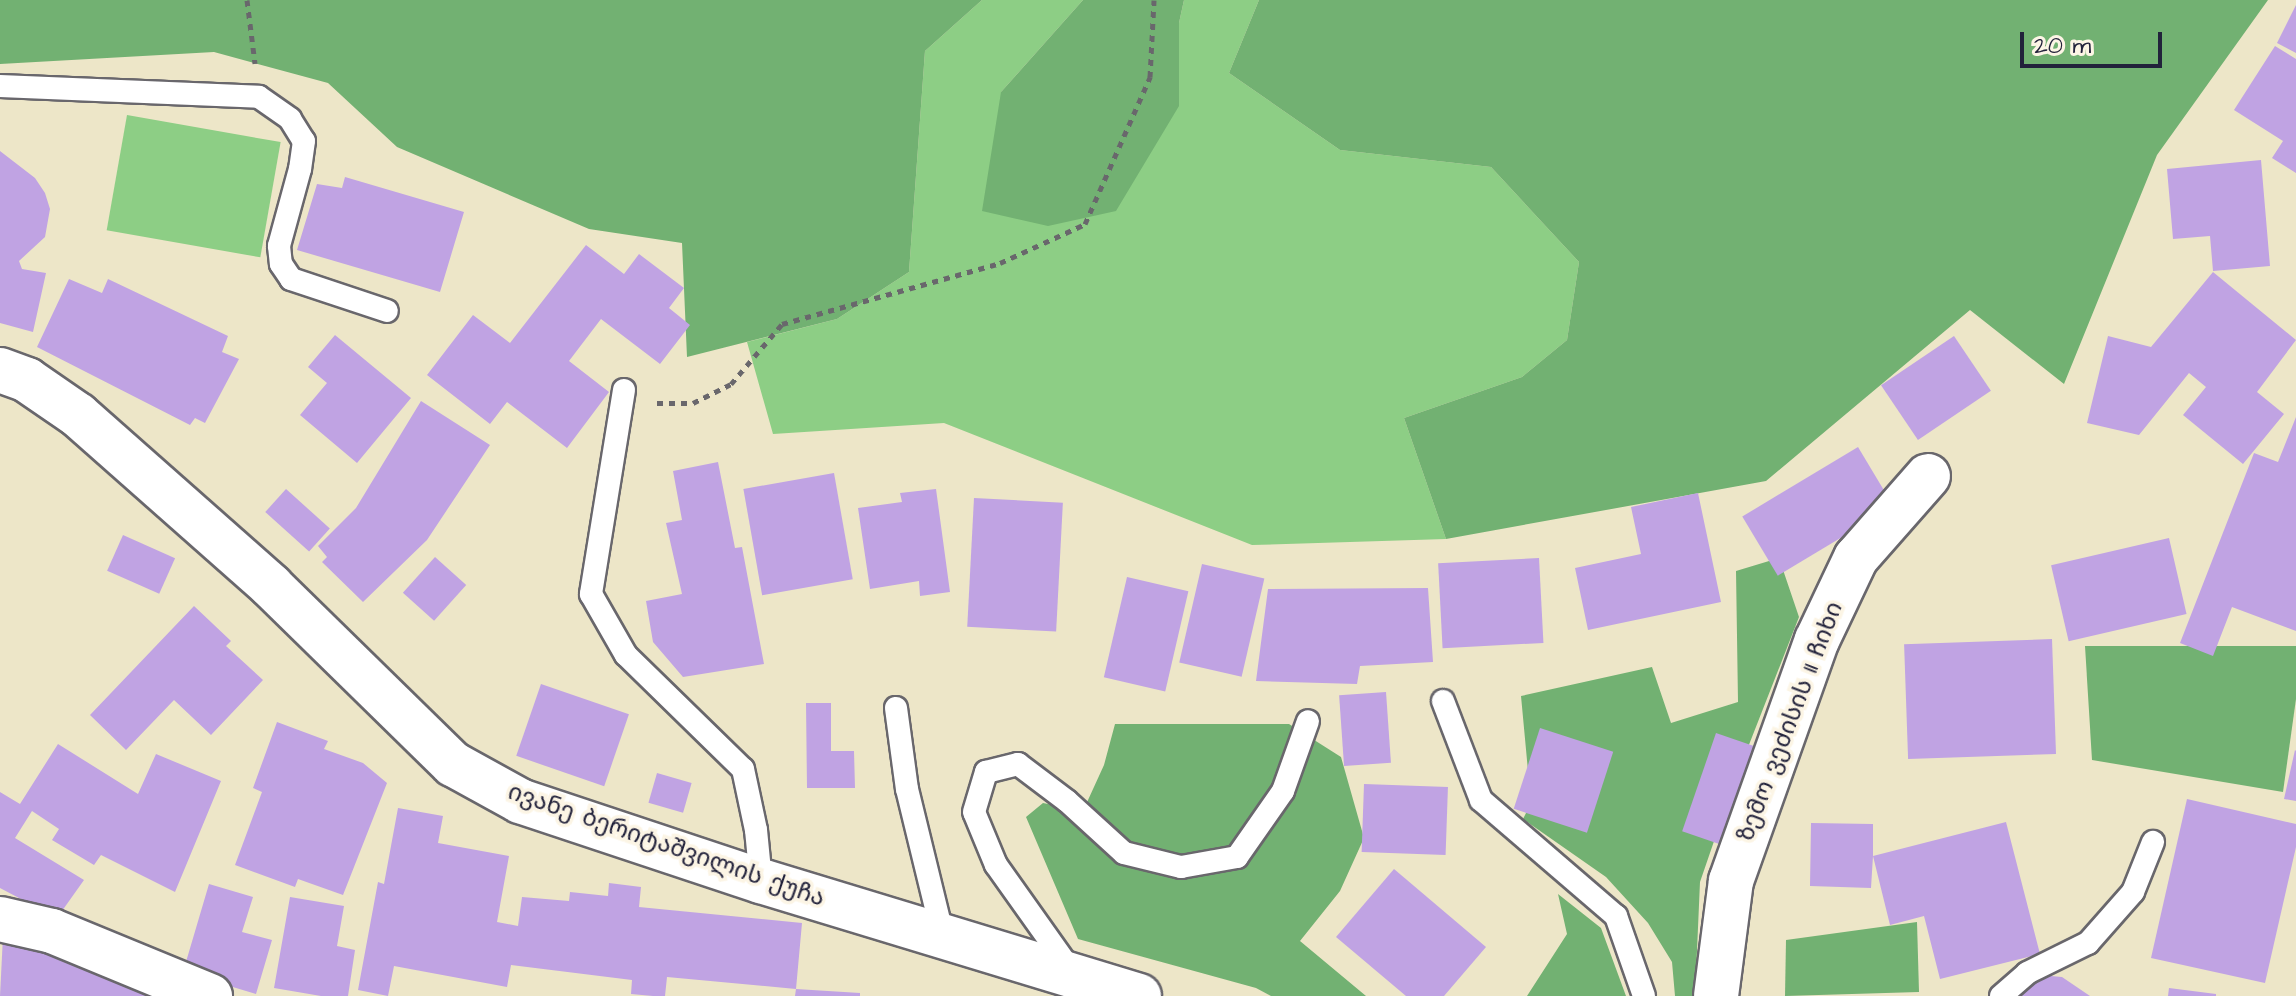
<!DOCTYPE html>
<meta charset="utf-8">
<style>
body{margin:0}
#map{position:relative;width:2296px;height:996px;overflow:hidden;background:#ede6c8;font-family:"Architects Daughter","Noto Sans Georgian",sans-serif}
div>[style]{position:absolute}
[style*='--x']{left:calc(var(--x)*1px);top:calc(var(--y)*1px);width:calc(var(--w)*1px);rotate:calc(var(--a)*1deg)}
.green>*{inset:0;background:#8dce85;transform-origin:0 0}
.forest>*{inset:0;background:#72b172}
.building>*{inset:0;background:#c0a3e3;transform-origin:0 0}
.path>*{height:5px;margin-top:-2.5px;transform-origin:0;background:repeating-linear-gradient(90deg,#69676c 0 6px,transparent 0 12px)}
.roads{filter:drop-shadow(2px 0 #69676c) drop-shadow(-2px 0 #69676c) drop-shadow(0 2px #69676c) drop-shadow(0 -2px #69676c)}
.service>*{height:22px;margin:-11px;padding:0 11px;transform-origin:11px;border-radius:11px;background:#fff}
.minor>*{height:44px;margin:-22px;padding:0 22px;transform-origin:22px;border-radius:22px;background:#fff}
.secondary>*{height:44px;margin:-22px;padding:0 22px;transform-origin:22px;border-radius:22px;background:#fff}
span{translate:-50% -50%;white-space:nowrap;text-align:center;line-height:1.15;-webkit-text-stroke:7px #fcf5e5;paint-order:stroke}
.street-label{font-size:24px;color:#22223b}
.scale{position:absolute;left:2020px;top:32px;width:142px;height:36px;box-sizing:border-box;border:4px solid #22223b;border-top:0;padding-left:10px;font-size:24px;line-height:28px;white-space:nowrap;color:#22223b;-webkit-text-stroke:6px #fcf5e5;paint-order:stroke}
</style>
<div id="map">
<div class="green">
<div style="clip-path:polygon(982px 0,1083px 0,1001px 92px,1179px 23px,1184px 0,1259px 0,1229px 73px,1340px 150px,1491px 167px,1579px 262px,1567px 340px,1522px 377px,1404px 418px,1446px 539px,1252px 545px,944px 423px,773px 434px,747px 342px,837px 319px,909px 272px,925px 51px)"></div>
<div style="left:127px;top:115px;width:156px;height:117px;rotate:10deg"></div>
</div>
<div class="forest">
<div style="clip-path:polygon(0 0,982px 0,925px 51px,909px 272px,837px 319px,687px 357px,682px 243px,589px 229px,397px 147px,328px 83px,214px 52px,0 64px)"></div>
<div style="clip-path:polygon(1083px 0,1184px 0,1179px 23px,1179px 106px,1116px 211px,1048px 226px,982px 211px,1001px 92px)"></div>
<div style="clip-path:polygon(1259px 0,2268px 0,2157px 155px,2064px 384px,1970px 310px,1766px 481px,1446px 539px,1404px 418px,1522px 377px,1567px 340px,1579px 262px,1491px 167px,1340px 150px,1229px 73px)"></div>
<div style="clip-path:polygon(1779px 558px,1799px 617px,1734px 783px,1700px 882px,1695px 996px,1675px 996px,1672px 962px,1648px 923px,1606px 877px,1523px 819px,1531px 803px,1521px 696px,1652px 667px,1671px 723px,1738px 702px,1736px 571px)"></div>
<div style="clip-path:polygon(2085px 646px,2296px 646px,2296px 699px,2283px 792px,2092px 760px)"></div>
<div style="clip-path:polygon(1115px 724px,1289px 724px,1341px 757px,1364px 838px,1340px 891px,1300px 941px,1366px 996px,1271px 996px,1256px 988px,1078px 939px,1026px 817px,1043px 803px,1083px 811px,1104px 765px)"></div>
<div style="clip-path:polygon(1558px 894px,1601px 928px,1626px 996px,1527px 996px,1567px 934px)"></div>
<div style="clip-path:polygon(1917px 922px,1919px 992px,1785px 996px,1786px 940px)"></div>
</div>
<div class="building">
<div style="clip-path:polygon(2296px 5px,2296px 53px,2277px 43px)"></div>
<div style="clip-path:polygon(2275px 46px,2296px 59px,2296px 173px,2272px 158px,2283px 141px,2234px 110px)"></div>
<div style="clip-path:polygon(0 151px,35px 178px,45px 193px,50px 209px,45px 237px,19px 261px,22px 269px,46px 273px,33px 332px,0 323px)"></div>
<div style="clip-path:polygon(2261px 160px,2270px 266px,2213px 271px,2210px 236px,2173px 239px,2167px 169px)"></div>
<div style="clip-path:polygon(345px 177px,464px 212px,440px 292px,297px 250px,317px 184px,342px 188px)"></div>
<div style="clip-path:polygon(586px 245px,624px 274px,639px 254px,684px 288px,669px 308px,690px 325px,660px 364px,601px 319px,569px 361px,609px 392px,567px 448px,507px 402px,490px 424px,427px 375px,473px 315px,510px 343px)"></div>
<div style="clip-path:polygon(2213px 272px,2296px 340px,2257px 392px,2284px 414px,2243px 464px,2183px 415px,2206px 387px,2189px 373px,2139px 435px,2087px 423px,2108px 336px,2151px 347px)"></div>
<div style="clip-path:polygon(69px 279px,102px 293px,108px 279px,228px 336px,222px 352px,239px 359px,205px 423px,195px 418px,190px 425px,37px 347px)"></div>
<div style="clip-path:polygon(335px 335px,411px 398px,357px 463px,300px 415px,327px 383px,308px 367px)"></div>
<div style="left:1954px;top:336px;width:66px;height:88px;rotate:56deg"></div>
<div style="clip-path:polygon(421px 401px,490px 445px,427px 540px,363px 602px,322px 562px,327px 557px,318px 546px,356px 508px)"></div>
<div style="clip-path:polygon(2296px 417px,2296px 631px,2232px 607px,2213px 656px,2180px 643px,2254px 453px,2278px 462px)"></div>
<div style="left:1858px;top:447px;width:69px;height:135px;rotate:59deg"></div>
<div style="clip-path:polygon(718px 462px,735px 548px,742px 547px,764px 664px,683px 677px,653px 642px,646px 601px,682px 594px,666px 523px,682px 520px,673px 471px)"></div>
<div style="left:834px;top:473px;width:108px;height:92px;rotate:80deg"></div>
<div style="left:286px;top:489px;width:59px;height:31px;rotate:42deg"></div>
<div style="clip-path:polygon(936px 489px,950px 592px,920px 596px,919px 581px,870px 589px,858px 508px,902px 502px,900px 493px)"></div>
<div style="clip-path:polygon(1698px 493px,1721px 602px,1588px 630px,1575px 568px,1641px 554px,1631px 507px)"></div>
<div style="left:974px;top:498px;width:89px;height:129px;rotate:3deg"></div>
<div style="left:123px;top:535px;width:57px;height:39px;rotate:24deg"></div>
<div style="left:2169px;top:538px;width:78px;height:121px;rotate:77deg"></div>
<div style="left:435px;top:557px;width:42px;height:48px;rotate:42deg"></div>
<div style="left:1539px;top:558px;width:85px;height:101px;rotate:87deg"></div>
<div style="left:1202px;top:564px;width:64px;height:101px;rotate:13deg"></div>
<div style="left:1127px;top:577px;width:63px;height:103px;rotate:13deg"></div>
<div style="clip-path:polygon(1428px 588px,1433px 662px,1360px 666px,1357px 684px,1256px 681px,1268px 589px)"></div>
<div style="clip-path:polygon(194px 606px,231px 641px,226px 646px,263px 680px,211px 735px,174px 700px,126px 750px,90px 715px)"></div>
<div style="left:2052px;top:639px;width:115px;height:148px;rotate:88deg"></div>
<div style="left:541px;top:684px;width:93px;height:76px;rotate:19deg"></div>
<div style="left:1386px;top:692px;width:71px;height:47px;rotate:86deg"></div>
<div style="clip-path:polygon(806px 703px,831px 703px,831px 751px,854px 751px,855px 788px,807px 788px)"></div>
<div style="clip-path:polygon(277px 722px,328px 741px,324px 749px,363px 763px,387px 783px,343px 895px,298px 879px,295px 887px,235px 865px,262px 792px,253px 788px)"></div>
<div style="left:1540px;top:728px;width:77px;height:85px;rotate:18deg"></div>
<div style="left:1716px;top:733px;width:43px;height:104px;rotate:19deg"></div>
<div style="clip-path:polygon(58px 744px,138px 794px,156px 754px,221px 781px,175px 892px,101px 855px,94px 865px,52px 840px,59px 829px,32px 811px,15px 838px,84px 880px,57px 918px,0 888px,0 792px,20px 804px)"></div>
<div style="clip-path:polygon(2295px 750px,2296px 751px,2296px 801px,2284px 799px)"></div>
<div style="left:657px;top:773px;width:36px;height:31px;rotate:16deg"></div>
<div style="left:1364px;top:784px;width:84px;height:68px;rotate:2deg"></div>
<div style="clip-path:polygon(2187px 799px,2296px 824px,2296px 847px,2265px 983px,2151px 958px)"></div>
<div style="clip-path:polygon(398px 808px,443px 816px,438px 843px,509px 856px,497px 922px,518px 926px,522px 897px,569px 901px,570px 892px,608px 896px,609px 883px,641px 887px,639px 907px,802px 923px,796px 989px,667px 977px,665px 996px,653px 996px,631px 994px,632px 980px,511px 965px,507px 987px,394px 966px,388px 996px,358px 990px,378px 882px,384px 884px)"></div>
<div style="clip-path:polygon(2006px 822px,2040px 954px,1940px 979px,1924px 916px,1890px 925px,1873px 856px,1871px 888px,1810px 886px,1811px 823px,1873px 824px,1873px 856px)"></div>
<div style="clip-path:polygon(1394px 869px,1486px 947px,1444px 996px,1406px 996px,1336px 937px)"></div>
<div style="clip-path:polygon(209px 884px,253px 897px,242px 932px,272px 940px,256px 994px,183px 972px)"></div>
<div style="clip-path:polygon(290px 897px,344px 906px,337px 946px,355px 950px,348px 996px,321px 996px,274px 988px)"></div>
<div style="clip-path:polygon(3px 936px,172px 996px,0 996px)"></div>
<div style="clip-path:polygon(2040px 975px,2062px 977px,2090px 996px,2018px 996px)"></div>
<div style="clip-path:polygon(2169px 988px,2216px 994px,2216px 996px,2168px 996px)"></div>
<div style="clip-path:polygon(796px 989px,860px 993px,860px 996px,795px 996px)"></div>
</div>
<div class="path">
<div style="--x:247;--y:0;--w:64;--a:82.8"></div>
<div style="--x:657;--y:403;--w:36;--a:0"></div>
<div style="--x:693;--y:403;--w:42;--a:-26.6"></div>
<div style="--x:731;--y:384;--w:79;--a:-49.6"></div>
<div style="--x:782;--y:324;--w:226;--a:-15.6"></div>
<div style="--x:1000;--y:263;--w:94;--a:-24.6"></div>
<div style="--x:1085;--y:224;--w:161;--a:-66.1"></div>
<div style="--x:1150;--y:77;--w:77;--a:-87"></div>
</div>
<div class="roads">
<div class="service">
<div style="--x:0;--y:86;--w:259;--a:2.4"></div>
<div style="--x:259;--y:97;--w:38;--a:35"></div>
<div style="--x:290;--y:119;--w:26;--a:58"></div>
<div style="--x:304;--y:141;--w:28;--a:98"></div>
<div style="--x:300;--y:169;--w:80;--a:105.3"></div>
<div style="--x:279;--y:246;--w:18;--a:84"></div>
<div style="--x:281;--y:264;--w:18;--a:56"></div>
<div style="--x:291;--y:279;--w:101;--a:18.4"></div>
<div style="--x:624;--y:390;--w:207;--a:99.2"></div>
<div style="--x:591;--y:594;--w:70;--a:60.2"></div>
<div style="--x:626;--y:655;--w:163;--a:44.3"></div>
<div style="--x:743;--y:769;--w:62;--a:78"></div>
<div style="--x:756;--y:830;--w:51;--a:84.4"></div>
<div style="--x:1443;--y:701;--w:106;--a:69"></div>
<div style="--x:1481;--y:800;--w:178;--a:40.7"></div>
<div style="--x:1616;--y:916;--w:85;--a:70.7"></div>
<div style="--x:896;--y:708;--w:82;--a:82.3"></div>
<div style="--x:907;--y:789;--w:152;--a:76.3"></div>
<div style="--x:1070;--y:969;--w:128;--a:-125.4"></div>
<div style="--x:996;--y:865;--w:57;--a:-112.5"></div>
<div style="--x:974;--y:812;--w:42;--a:-73.3"></div>
<div style="--x:986;--y:772;--w:33;--a:-14"></div>
<div style="--x:1018;--y:764;--w:61;--a:37.1"></div>
<div style="--x:1067;--y:801;--w:77;--a:42.4"></div>
<div style="--x:1124;--y:853;--w:59;--a:13.8"></div>
<div style="--x:1181;--y:867;--w:57;--a:-10.1"></div>
<div style="--x:1237;--y:857;--w:80;--a:-55.1"></div>
<div style="--x:1283;--y:791;--w:74;--a:-70.3"></div>
<div style="--x:2001;--y:996;--w:35;--a:-41"></div>
<div style="--x:2027;--y:973;--w:68;--a:-26.2"></div>
<div style="--x:2088;--y:943;--w:68;--a:-48.6"></div>
<div style="--x:2133;--y:892;--w:54;--a:-68.2"></div>
</div>
<div class="minor">
<div style="--x:0;--y:919;--w:53;--a:13"></div>
<div style="--x:52;--y:931;--w:171;--a:22.4"></div>
<div style="--x:1716;--y:996;--w:116;--a:-82.6"></div>
<div style="--x:1731;--y:881;--w:256;--a:-70.4"></div>
<div style="--x:1817;--y:640;--w:91;--a:-64.6"></div>
<div style="--x:1856;--y:558;--w:109;--a:-48.7"></div>
</div>
<div class="secondary">
<div style="--x:0;--y:370;--w:29;--a:20"></div>
<div style="--x:27;--y:380;--w:62;--a:34.5"></div>
<div style="--x:78;--y:415;--w:258;--a:41.5"></div>
<div style="--x:271;--y:586;--w:255;--a:44.4"></div>
<div style="--x:453;--y:764;--w:77;--a:28.9"></div>
<div style="--x:520;--y:801;--w:254;--a:18.4"></div>
<div style="--x:761;--y:881;--w:395;--a:16.9"></div>
</div>
</div>
<div class="street-label">
<span style="left:1791px;top:722px;rotate:-69deg">ზემო ვეძისის II ჩიხი</span>
<span style="left:666px;top:846px;rotate:19deg">ივანე ბერიტაშვილის ქუჩა</span>
</div>
<div class="scale">20 m</div>
</div>
